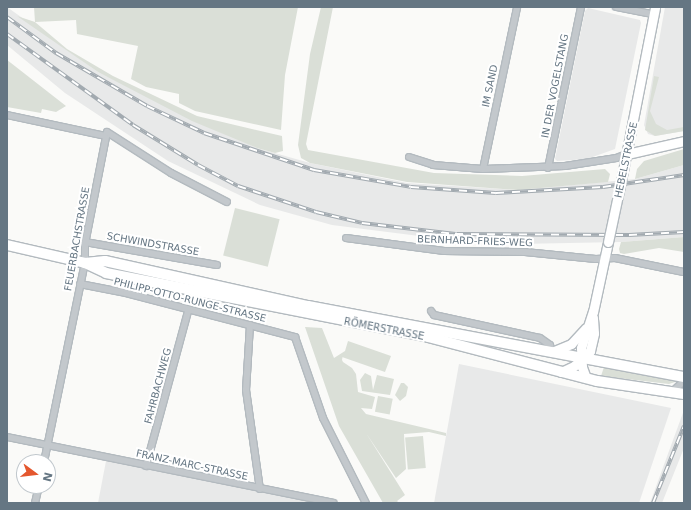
<!DOCTYPE html>
<meta charset="utf-8">
<style>
body{margin:0}
#map{position:relative;width:691px;height:510px;overflow:hidden;background:#fafaf8;font-family:"DejaVu Sans",sans-serif}
div>[style]{position:absolute}
[style*='--x']{left:calc(var(--x)*1px);top:calc(var(--y)*1px);width:calc(var(--w)*1px);rotate:calc(var(--a)*1deg)}
.built>*{inset:0;background:#e8e9e9}
.green>*{inset:0;background:#dadfd7;transform-origin:0 0}
.roads{filter:drop-shadow(1px 0 #b3babf) drop-shadow(-1px 0 #b3babf) drop-shadow(0 1px #b3babf) drop-shadow(0 -1px #b3babf)}
.street>*{height:6px;margin:-3px;padding:0 3px;transform-origin:3px;border-radius:3px;background:#c3c8cc}
.secondary>*{height:9px;margin:-4.5px;padding:0 4.5px;transform-origin:4.5px;border-radius:4.5px;background:#fff}
.primary>*{height:10px;margin:-5px;padding:0 5px;transform-origin:5px;border-radius:5px;background:#fff}
.rail>*{height:4px;margin-top:-2px;transform-origin:0;background:repeating-linear-gradient(90deg,#fff 0 8px,#a2aab0 0 16px);box-sizing:border-box;border-block:1px solid #a2aab0}
.bridges{filter:drop-shadow(1px 0 #b3babf) drop-shadow(-1px 0 #b3babf) drop-shadow(0 1px #b3babf) drop-shadow(0 -1px #b3babf)}
.secondary-bridge>*{height:9px;margin:-4.5px;padding:0 4.5px;transform-origin:4.5px;border-radius:4.5px;background:#fff}
span{translate:-50% -50%;white-space:nowrap;text-align:center;line-height:1.15;-webkit-text-stroke:4px #fff;paint-order:stroke}
.street-label{font-size:10px;color:#657683}
.frame{position:absolute;inset:0;border:8px solid #657683;pointer-events:none}
.north{position:absolute;left:16px;top:454px;width:40px;height:40px;box-sizing:border-box;background:#fff;border:1px solid #c1c8cd;border-radius:50%;rotate:105deg;font-size:11px;font-weight:700;line-height:16px;text-align:center;color:#657683}
.north::after{content:'';display:block;margin:auto;width:14px;height:18px;background:#e4572e;clip-path:polygon(50% 0,100% 100%,50% 72%,0 100%)}
</style>
<div id="map">
<div class="built">
<div style="clip-path:polygon(7px 7px,98px 72px,257px 148px,310px 163px,407px 183px,518px 190px,635px 179px,684px 165px,684px 237px,621px 242px,517px 244px,443px 239px,332px 225px,260px 205px,168px 161px,65px 93px,7px 45px)"></div>
<div style="clip-path:polygon(665px 7px,684px 7px,684px 131px,655px 136px,648px 134px,644px 125px)"></div>
<div style="clip-path:polygon(588px 8px,640px 20px,641px 23px,615px 149px,587px 159px,557px 161px,555px 159px,585px 11px)"></div>
<div style="clip-path:polygon(459px 364px,671px 408px,639px 503px,434px 503px)"></div>
<div style="clip-path:polygon(684px 410px,684px 448px,662px 503px,650px 503px)"></div>
<div style="clip-path:polygon(106px 461px,317px 503px,98px 503px)"></div>
</div>
<div class="green">
<div style="clip-path:polygon(34px 7px,298px 7px,285px 75px,281px 130px,195px 111px,179px 103px,179px 94px,146px 87px,131px 79px,138px 46px,77px 34px,76px 20px,35px 22px,67px 49px,113px 76px,197px 116px,282px 136px,283px 151px,275px 153px,257px 148px,192px 121px,98px 72px,17px 16px,35px 22px)"></div>
<div style="clip-path:polygon(321px 7px,333px 7px,306px 144px,308px 150px,434px 173px,522px 176px,605px 169px,610px 174px,608px 182px,518px 190px,407px 182px,310px 163px,301px 158px,298px 145px,310px 54px)"></div>
<div style="clip-path:polygon(7px 60px,11px 63px,66px 106px,56px 112px,42px 109px,41px 113px,7px 107px)"></div>
<div style="clip-path:polygon(654px 76px,659px 77px,650px 111px,656px 124px,667px 130px,684px 127px,684px 131px,655px 136px,645px 130px)"></div>
<div style="clip-path:polygon(684px 149px,684px 165px,635px 179px,637px 169px,644px 161px)"></div>
<div style="left:235px;top:208px;width:46px;height:49px;rotate:14deg"></div>
<div style="clip-path:polygon(684px 237px,684px 252px,659px 248px,624px 254px,620px 253px,619px 249px,621px 242px)"></div>
<div style="clip-path:polygon(305px 327px,322px 328px,334px 358px,345px 351px,348px 341px,391px 356px,385px 372px,342px 357px,343px 354px,342px 360px,343px 362px,352px 368px,356px 374px,358px 392px,375px 397px,372px 409px,361px 408px,366px 414px,446px 433px,446px 436px,429px 432px,404px 434px,406px 469px,396px 478px,366px 433px,405px 495px,397px 501px,399px 503px,383px 503px,339px 426px)"></div>
<div style="clip-path:polygon(604px 367px,678px 381px,669px 384px,601px 376px)"></div>
<div style="clip-path:polygon(365px 373px,371px 376px,373px 390px,377px 375px,394px 379px,390px 395px,362px 391px,360px 380px)"></div>
<div style="clip-path:polygon(401px 383px,404px 383px,408px 387px,406px 396px,400px 401px,395px 395px)"></div>
<div style="left:378px;top:396px;width:15px;height:16px;rotate:11deg"></div>
<div style="left:423px;top:436px;width:32px;height:18px;rotate:85deg"></div>
</div>
<div class="roads">
<div class="street">
<div style="--x:616;--y:7;--w:38;--a:11"></div>
<div style="--x:7;--y:115;--w:101;--a:12"></div>
<div style="--x:409;--y:157;--w:25;--a:18"></div>
<div style="--x:433;--y:165;--w:50;--a:4.6"></div>
<div style="--x:483;--y:169;--w:82;--a:-2.1"></div>
<div style="--x:565;--y:166;--w:52;--a:-8.9"></div>
<div style="--x:616;--y:158;--w:12;--a:-20"></div>
<div style="--x:548;--y:168;--w:164;--a:-78.4"></div>
<div style="--x:483;--y:169;--w:166;--a:-78.1"></div>
<div style="--x:346;--y:238;--w:99;--a:7.6"></div>
<div style="--x:444;--y:251;--w:81;--a:0.7"></div>
<div style="--x:525;--y:252;--w:71;--a:5.6"></div>
<div style="--x:596;--y:259;--w:19;--a:-3"></div>
<div style="--x:615;--y:258;--w:70;--a:11.5"></div>
<div style="--x:85;--y:242;--w:134;--a:9.9"></div>
<div style="--x:80;--y:284;--w:47;--a:11.1"></div>
<div style="--x:126;--y:293;--w:175;--a:14.6"></div>
<div style="--x:295;--y:337;--w:86;--a:70.9"></div>
<div style="--x:323;--y:418;--w:95;--a:63.2"></div>
<div style="--x:431;--y:311;--w:5;--a:53"></div>
<div style="--x:434;--y:315;--w:108;--a:12.2"></div>
<div style="--x:540;--y:338;--w:12;--a:35"></div>
<div style="--x:550;--y:345;--w:7;--a:74"></div>
<div style="--x:250;--y:325;--w:65;--a:93.5"></div>
<div style="--x:246;--y:390;--w:100;--a:82"></div>
<div style="--x:671;--y:393;--w:18;--a:-43"></div>
<div style="--x:7;--y:437;--w:333;--a:11.4"></div>
<div style="--x:44;--y:462;--w:203;--a:-78.4"></div>
<div style="--x:85;--y:263;--w:19;--a:-90"></div>
<div style="--x:85;--y:244;--w:114;--a:-78.9"></div>
<div style="--x:107;--y:132;--w:76;--a:32.6"></div>
<div style="--x:171;--y:173;--w:63;--a:27.4"></div>
<div style="--x:146;--y:466;--w:161;--a:-74.8"></div>
<div style="--x:35;--y:503;--w:17;--a:-77"></div>
</div>
<div class="secondary">
<div style="--x:627;--y:154;--w:58;--a:-12.8"></div>
<div style="--x:621;--y:181;--w:177;--a:-78.9"></div>
<div style="--x:552;--y:352;--w:21;--a:-23"></div>
<div style="--x:571;--y:344;--w:22;--a:-47"></div>
<div style="--x:561;--y:372;--w:14;--a:-25"></div>
<div style="--x:574;--y:366;--w:22;--a:-43"></div>
<div style="--x:590;--y:351;--w:18;--a:-77"></div>
<div style="--x:594;--y:333;--w:16;--a:-94"></div>
<div style="--x:586;--y:378;--w:12;--a:-110"></div>
<div style="--x:582;--y:367;--w:19;--a:-93"></div>
<div style="--x:581;--y:348;--w:38;--a:-72"></div>
<div style="--x:593;--y:312;--w:72;--a:-77.9"></div>
</div>
<div class="primary">
<div style="--x:7;--y:245;--w:80;--a:13"></div>
<div style="--x:85;--y:263;--w:23;--a:25"></div>
<div style="--x:106;--y:273;--w:328;--a:11.2"></div>
<div style="--x:428;--y:337;--w:175;--a:14.6"></div>
<div style="--x:597;--y:381;--w:88;--a:8.5"></div>
<div style="--x:85;--y:263;--w:20;--a:-6"></div>
<div style="--x:105;--y:261;--w:208;--a:12.5"></div>
<div style="--x:308;--y:306;--w:383;--a:10.7"></div>
</div>
</div>
<div class="rail">
<div style="--x:7;--y:17;--w:61;--a:36.3"></div>
<div style="--x:56;--y:53;--w:105;--a:30.2"></div>
<div style="--x:147;--y:106;--w:63;--a:25.3"></div>
<div style="--x:204;--y:133;--w:116;--a:18.6"></div>
<div style="--x:314;--y:170;--w:98;--a:9.9"></div>
<div style="--x:411;--y:187;--w:85;--a:4"></div>
<div style="--x:496;--y:193;--w:107;--a:-3.2"></div>
<div style="--x:603;--y:187;--w:82;--a:-8.4"></div>
<div style="--x:7;--y:34;--w:155;--a:35.8"></div>
<div style="--x:133;--y:125;--w:76;--a:31.6"></div>
<div style="--x:198;--y:165;--w:45;--a:27.7"></div>
<div style="--x:238;--y:186;--w:82;--a:18.4"></div>
<div style="--x:316;--y:212;--w:47;--a:13.4"></div>
<div style="--x:362;--y:223;--w:94;--a:6.7"></div>
<div style="--x:455;--y:234;--w:174;--a:0.3"></div>
<div style="--x:629;--y:235;--w:55;--a:-3.1"></div>
<div style="--x:653;--y:503;--w:83;--a:-68.1"></div>
</div>
<div class="bridges">
<div class="secondary-bridge">
<div style="--x:608;--y:242;--w:62;--a:-78"></div>
</div>
</div>
<div class="street-label">
<span style="left:490px;top:86px;rotate:-78deg">IM SAND</span>
<span style="left:555px;top:86px;rotate:-79deg">IN DER VOGELSTANG</span>
<span style="left:626px;top:160px;rotate:-78deg">HEBELSTRASSE</span>
<span style="left:77px;top:239px;rotate:-80deg">FEUERBACHSTRASSE</span>
<span style="left:475px;top:241px;rotate:2deg">BERNHARD-FRIES-WEG</span>
<span style="left:153px;top:244px;rotate:10deg">SCHWINDSTRASSE</span>
<span style="left:190px;top:300px;rotate:14deg">PHILIPP-OTTO-RUNGE-STRASSE</span>
<span style="left:384px;top:329px;rotate:11deg">RÖMERSTRASSE</span>
<span style="left:158px;top:386px;rotate:-75deg">FAHRBACHWEG</span>
<span style="left:192px;top:465px;rotate:12deg">FRANZ-MARC-STRASSE</span>
</div>
<div class="frame"></div>
<div class="north">N</div>
</div>
